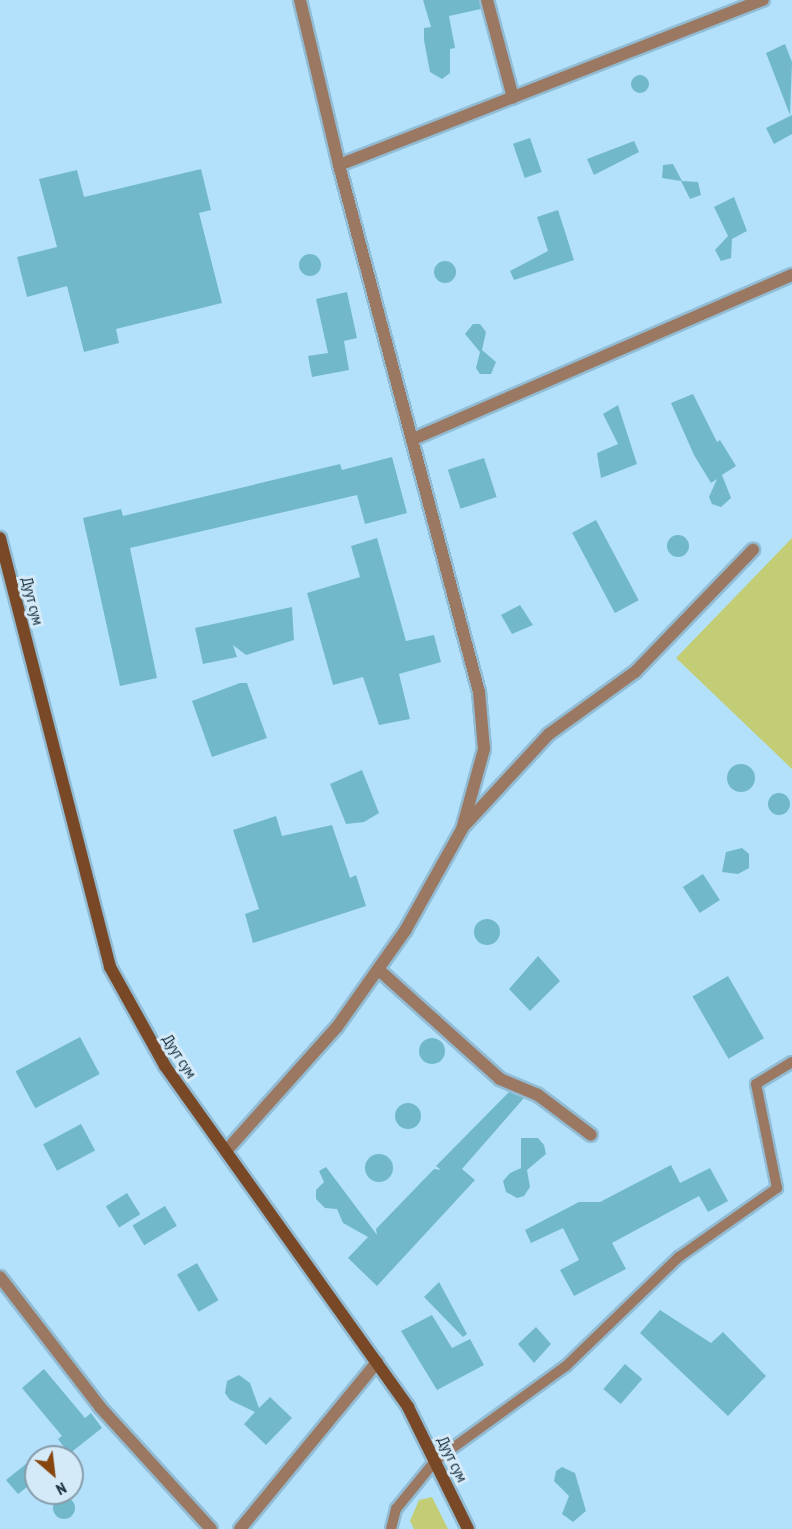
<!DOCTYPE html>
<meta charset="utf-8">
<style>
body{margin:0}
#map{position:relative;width:792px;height:1529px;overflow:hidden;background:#b3e1fc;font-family:"PT Sans Narrow",sans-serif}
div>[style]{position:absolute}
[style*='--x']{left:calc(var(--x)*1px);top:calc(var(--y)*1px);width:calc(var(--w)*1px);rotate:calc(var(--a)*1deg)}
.green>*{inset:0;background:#c3cd75}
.building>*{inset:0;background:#71b9ca;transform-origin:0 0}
.round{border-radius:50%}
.roads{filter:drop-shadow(2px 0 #92bcd4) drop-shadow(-2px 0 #92bcd4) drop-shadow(0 2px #92bcd4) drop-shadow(0 -2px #92bcd4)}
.service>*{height:10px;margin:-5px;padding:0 5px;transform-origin:5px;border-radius:5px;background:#9a7862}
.minor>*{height:12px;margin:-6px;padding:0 6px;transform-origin:6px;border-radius:6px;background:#9a7862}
.tertiary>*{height:12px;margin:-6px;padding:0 6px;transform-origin:6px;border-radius:6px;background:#9a7862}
.secondary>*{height:12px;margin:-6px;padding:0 6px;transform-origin:6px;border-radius:6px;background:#794927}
span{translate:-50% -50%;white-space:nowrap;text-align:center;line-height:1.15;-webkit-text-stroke:6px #d4eaf8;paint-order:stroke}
.street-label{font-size:16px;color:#102835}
.north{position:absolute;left:24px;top:1445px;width:60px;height:60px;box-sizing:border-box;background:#d4eaf8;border:2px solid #869caa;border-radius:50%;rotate:152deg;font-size:16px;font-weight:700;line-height:24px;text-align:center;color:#102835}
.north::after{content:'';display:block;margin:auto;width:21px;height:27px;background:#874610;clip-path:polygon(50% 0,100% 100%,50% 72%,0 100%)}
</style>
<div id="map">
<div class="green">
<div style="clip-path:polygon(792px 538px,792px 769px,676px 658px)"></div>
<div style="clip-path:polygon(432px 1497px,448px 1529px,414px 1529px,410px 1521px,419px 1500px)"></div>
</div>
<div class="building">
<div style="clip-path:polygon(423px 0,479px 0,481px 9px,449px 16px,455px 48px,450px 49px,450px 73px,442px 79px,430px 72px,424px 40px,424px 28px,431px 27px)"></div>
<div style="clip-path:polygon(785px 44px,792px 62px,790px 115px,766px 53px)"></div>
<div class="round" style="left:631px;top:75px;width:18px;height:18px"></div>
<div style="clip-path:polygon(792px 115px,792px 134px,774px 144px,766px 128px)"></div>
<div style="left:530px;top:138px;width:36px;height:18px;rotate:71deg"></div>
<div style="clip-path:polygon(634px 141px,639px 152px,594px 175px,587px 159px)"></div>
<div style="clip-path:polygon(673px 164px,682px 181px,698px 182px,701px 195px,690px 199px,681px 181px,662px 178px,663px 165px)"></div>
<div style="clip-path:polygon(201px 169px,211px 210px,199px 213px,222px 303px,116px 329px,119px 343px,84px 352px,67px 286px,27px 297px,17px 257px,57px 247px,39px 179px,77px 170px,84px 197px)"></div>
<div style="clip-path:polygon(734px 197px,747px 231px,732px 239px,731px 258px,721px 261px,715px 250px,728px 236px,714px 207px)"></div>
<div style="clip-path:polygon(558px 210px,574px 260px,514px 280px,510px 271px,548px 251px,537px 217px)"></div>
<div class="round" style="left:299px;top:254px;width:22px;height:22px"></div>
<div class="round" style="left:434px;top:261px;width:22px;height:22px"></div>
<div style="clip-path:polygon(347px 292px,357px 338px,344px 341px,349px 370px,312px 377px,308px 356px,328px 353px,316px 299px)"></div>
<div style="clip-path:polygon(473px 324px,480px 324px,486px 332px,482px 350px,496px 362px,491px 374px,480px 374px,476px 368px,480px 352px,465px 334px)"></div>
<div style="clip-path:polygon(693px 394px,717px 442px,720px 440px,736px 466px,722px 475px,731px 498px,721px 507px,712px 504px,709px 497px,717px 479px,711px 483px,694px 455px,671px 403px)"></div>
<div style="clip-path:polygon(618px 405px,637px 464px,601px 478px,597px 453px,618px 444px,603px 414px)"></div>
<div style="clip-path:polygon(392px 457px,407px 513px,365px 524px,357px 495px,130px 548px,157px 678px,120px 686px,83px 518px,121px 509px,123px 516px,340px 464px,342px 470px)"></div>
<div style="left:484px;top:458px;width:41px;height:38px;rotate:72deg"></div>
<div style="left:596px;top:520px;width:91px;height:27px;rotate:62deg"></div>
<div class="round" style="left:667px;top:535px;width:22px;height:22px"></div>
<div style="clip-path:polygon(377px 538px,406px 641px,434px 635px,441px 662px,399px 674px,410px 719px,379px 725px,363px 677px,333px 685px,307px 593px,360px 577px,351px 546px)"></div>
<div style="clip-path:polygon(520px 605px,533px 625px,512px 634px,501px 615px)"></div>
<div style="clip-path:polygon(292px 607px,294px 640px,246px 655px,233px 645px,237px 657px,203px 664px,195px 628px)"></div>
<div style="clip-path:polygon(240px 683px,247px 683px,267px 738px,212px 757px,192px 701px)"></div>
<div class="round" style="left:727px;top:764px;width:28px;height:28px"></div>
<div style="clip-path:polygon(362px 770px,379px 813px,364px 822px,346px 824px,330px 784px)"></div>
<div class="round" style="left:768px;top:793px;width:22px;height:22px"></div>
<div style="clip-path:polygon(276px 816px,282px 836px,332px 825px,350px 878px,356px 875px,366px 906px,253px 943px,245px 914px,259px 909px,233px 830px)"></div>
<div style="clip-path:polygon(742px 848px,749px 854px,749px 868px,738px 874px,722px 872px,726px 852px)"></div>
<div style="left:703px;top:874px;width:31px;height:24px;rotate:57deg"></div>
<div class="round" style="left:474px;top:919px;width:26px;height:26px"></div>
<div style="clip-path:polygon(538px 956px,560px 981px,530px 1011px,509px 989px)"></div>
<div style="left:728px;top:976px;width:72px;height:41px;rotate:60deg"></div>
<div style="left:80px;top:1037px;width:42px;height:73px;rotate:62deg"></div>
<div class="round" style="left:419px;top:1038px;width:26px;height:26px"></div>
<div style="clip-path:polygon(509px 1092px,524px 1098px,462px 1169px,475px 1180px,377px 1286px,348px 1258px,368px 1237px,343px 1223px,337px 1209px,325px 1208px,316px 1199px,316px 1190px,324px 1182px,319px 1171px,326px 1167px,377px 1235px,376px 1229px,434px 1169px,441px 1170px,436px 1166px)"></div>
<div class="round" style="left:395px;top:1103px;width:26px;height:26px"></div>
<div style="left:81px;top:1124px;width:30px;height:43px;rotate:62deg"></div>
<div style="clip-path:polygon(521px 1138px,538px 1138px,544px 1145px,546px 1154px,527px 1170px,530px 1187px,524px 1196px,517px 1198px,506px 1192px,503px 1181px,510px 1173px,521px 1168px)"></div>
<div class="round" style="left:365px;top:1154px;width:28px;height:28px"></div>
<div style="clip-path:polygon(671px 1165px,680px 1183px,710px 1168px,728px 1201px,708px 1212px,699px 1196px,612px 1243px,626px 1269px,574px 1296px,560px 1270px,579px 1260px,563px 1228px,531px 1243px,525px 1230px,579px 1202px,600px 1202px)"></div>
<div style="left:127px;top:1193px;width:25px;height:25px;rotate:58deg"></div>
<div style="left:165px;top:1206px;width:23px;height:38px;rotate:59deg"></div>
<div style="left:197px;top:1263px;width:43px;height:23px;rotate:60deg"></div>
<div style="clip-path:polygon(439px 1282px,467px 1334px,463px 1337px,424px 1297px)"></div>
<div style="clip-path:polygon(660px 1310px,711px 1343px,723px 1332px,766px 1376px,728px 1416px,640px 1333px)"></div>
<div style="clip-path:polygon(432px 1315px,452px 1348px,470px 1339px,484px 1365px,437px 1390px,401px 1331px)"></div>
<div style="clip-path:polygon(536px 1327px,551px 1344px,534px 1363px,518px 1344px)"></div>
<div style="left:625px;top:1364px;width:23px;height:33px;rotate:41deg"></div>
<div style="clip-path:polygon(44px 1369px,85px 1418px,91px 1413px,102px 1428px,69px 1454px,58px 1439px,62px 1436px,22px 1388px)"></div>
<div style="clip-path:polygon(239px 1375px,250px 1383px,259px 1408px,270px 1397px,292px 1418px,266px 1445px,244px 1424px,255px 1412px,230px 1400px,225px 1393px,227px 1381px)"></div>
<div style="clip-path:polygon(36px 1456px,36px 1480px,18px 1494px,6px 1480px)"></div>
<div style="clip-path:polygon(562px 1467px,575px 1473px,586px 1511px,573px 1522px,562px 1514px,569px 1496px,554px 1481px,556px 1471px)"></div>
<div class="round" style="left:53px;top:1497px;width:22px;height:22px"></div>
</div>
<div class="roads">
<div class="service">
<div style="--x:391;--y:1529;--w:21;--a:-76"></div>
<div style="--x:396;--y:1509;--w:63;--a:-50.8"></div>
<div style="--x:436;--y:1460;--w:160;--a:-35.9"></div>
<div style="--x:566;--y:1366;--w:157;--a:-44"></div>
<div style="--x:679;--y:1257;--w:120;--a:-35.1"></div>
<div style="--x:777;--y:1188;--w:106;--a:-101.4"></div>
<div style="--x:756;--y:1084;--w:42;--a:-31.4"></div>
</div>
<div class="minor">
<div style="--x:487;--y:0;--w:101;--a:75.1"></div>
<div style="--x:339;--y:165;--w:455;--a:-21.3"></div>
<div style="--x:413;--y:439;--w:413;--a:-23.4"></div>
<div style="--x:464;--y:826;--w:125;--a:-47.3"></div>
<div style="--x:549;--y:734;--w:106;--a:-35.8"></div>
<div style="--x:635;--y:672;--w:170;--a:-46"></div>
<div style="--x:379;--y:970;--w:163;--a:42"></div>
<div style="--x:500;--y:1079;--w:41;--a:22.8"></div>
<div style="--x:538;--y:1095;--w:66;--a:37"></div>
<div style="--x:226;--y:1151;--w:166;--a:-48.2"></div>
<div style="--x:337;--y:1027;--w:118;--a:-54.7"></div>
<div style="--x:405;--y:931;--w:117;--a:-60.8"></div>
<div style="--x:462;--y:829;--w:83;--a:-74.6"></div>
<div style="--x:484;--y:749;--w:57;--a:-95"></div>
<div style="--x:479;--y:692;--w:545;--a:-104.88"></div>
<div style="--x:339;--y:165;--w:170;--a:-103.3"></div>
<div style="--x:0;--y:1277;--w:164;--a:52.4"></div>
<div style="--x:100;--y:1407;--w:165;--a:47.7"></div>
</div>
<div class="tertiary">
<div style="--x:240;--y:1529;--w:216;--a:-50.6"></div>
</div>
<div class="secondary">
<div style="--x:0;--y:538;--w:443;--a:75.6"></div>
<div style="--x:110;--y:967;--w:113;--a:60.9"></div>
<div style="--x:165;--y:1066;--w:419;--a:54.5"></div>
<div style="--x:408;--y:1407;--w:136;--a:63.8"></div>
</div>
</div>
<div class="street-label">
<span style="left:33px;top:601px;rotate:76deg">Дуут сум</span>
<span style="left:180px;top:1056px;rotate:57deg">Дуут сум</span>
<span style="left:453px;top:1459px;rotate:64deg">Дуут сум</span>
</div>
<div class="north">N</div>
</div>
